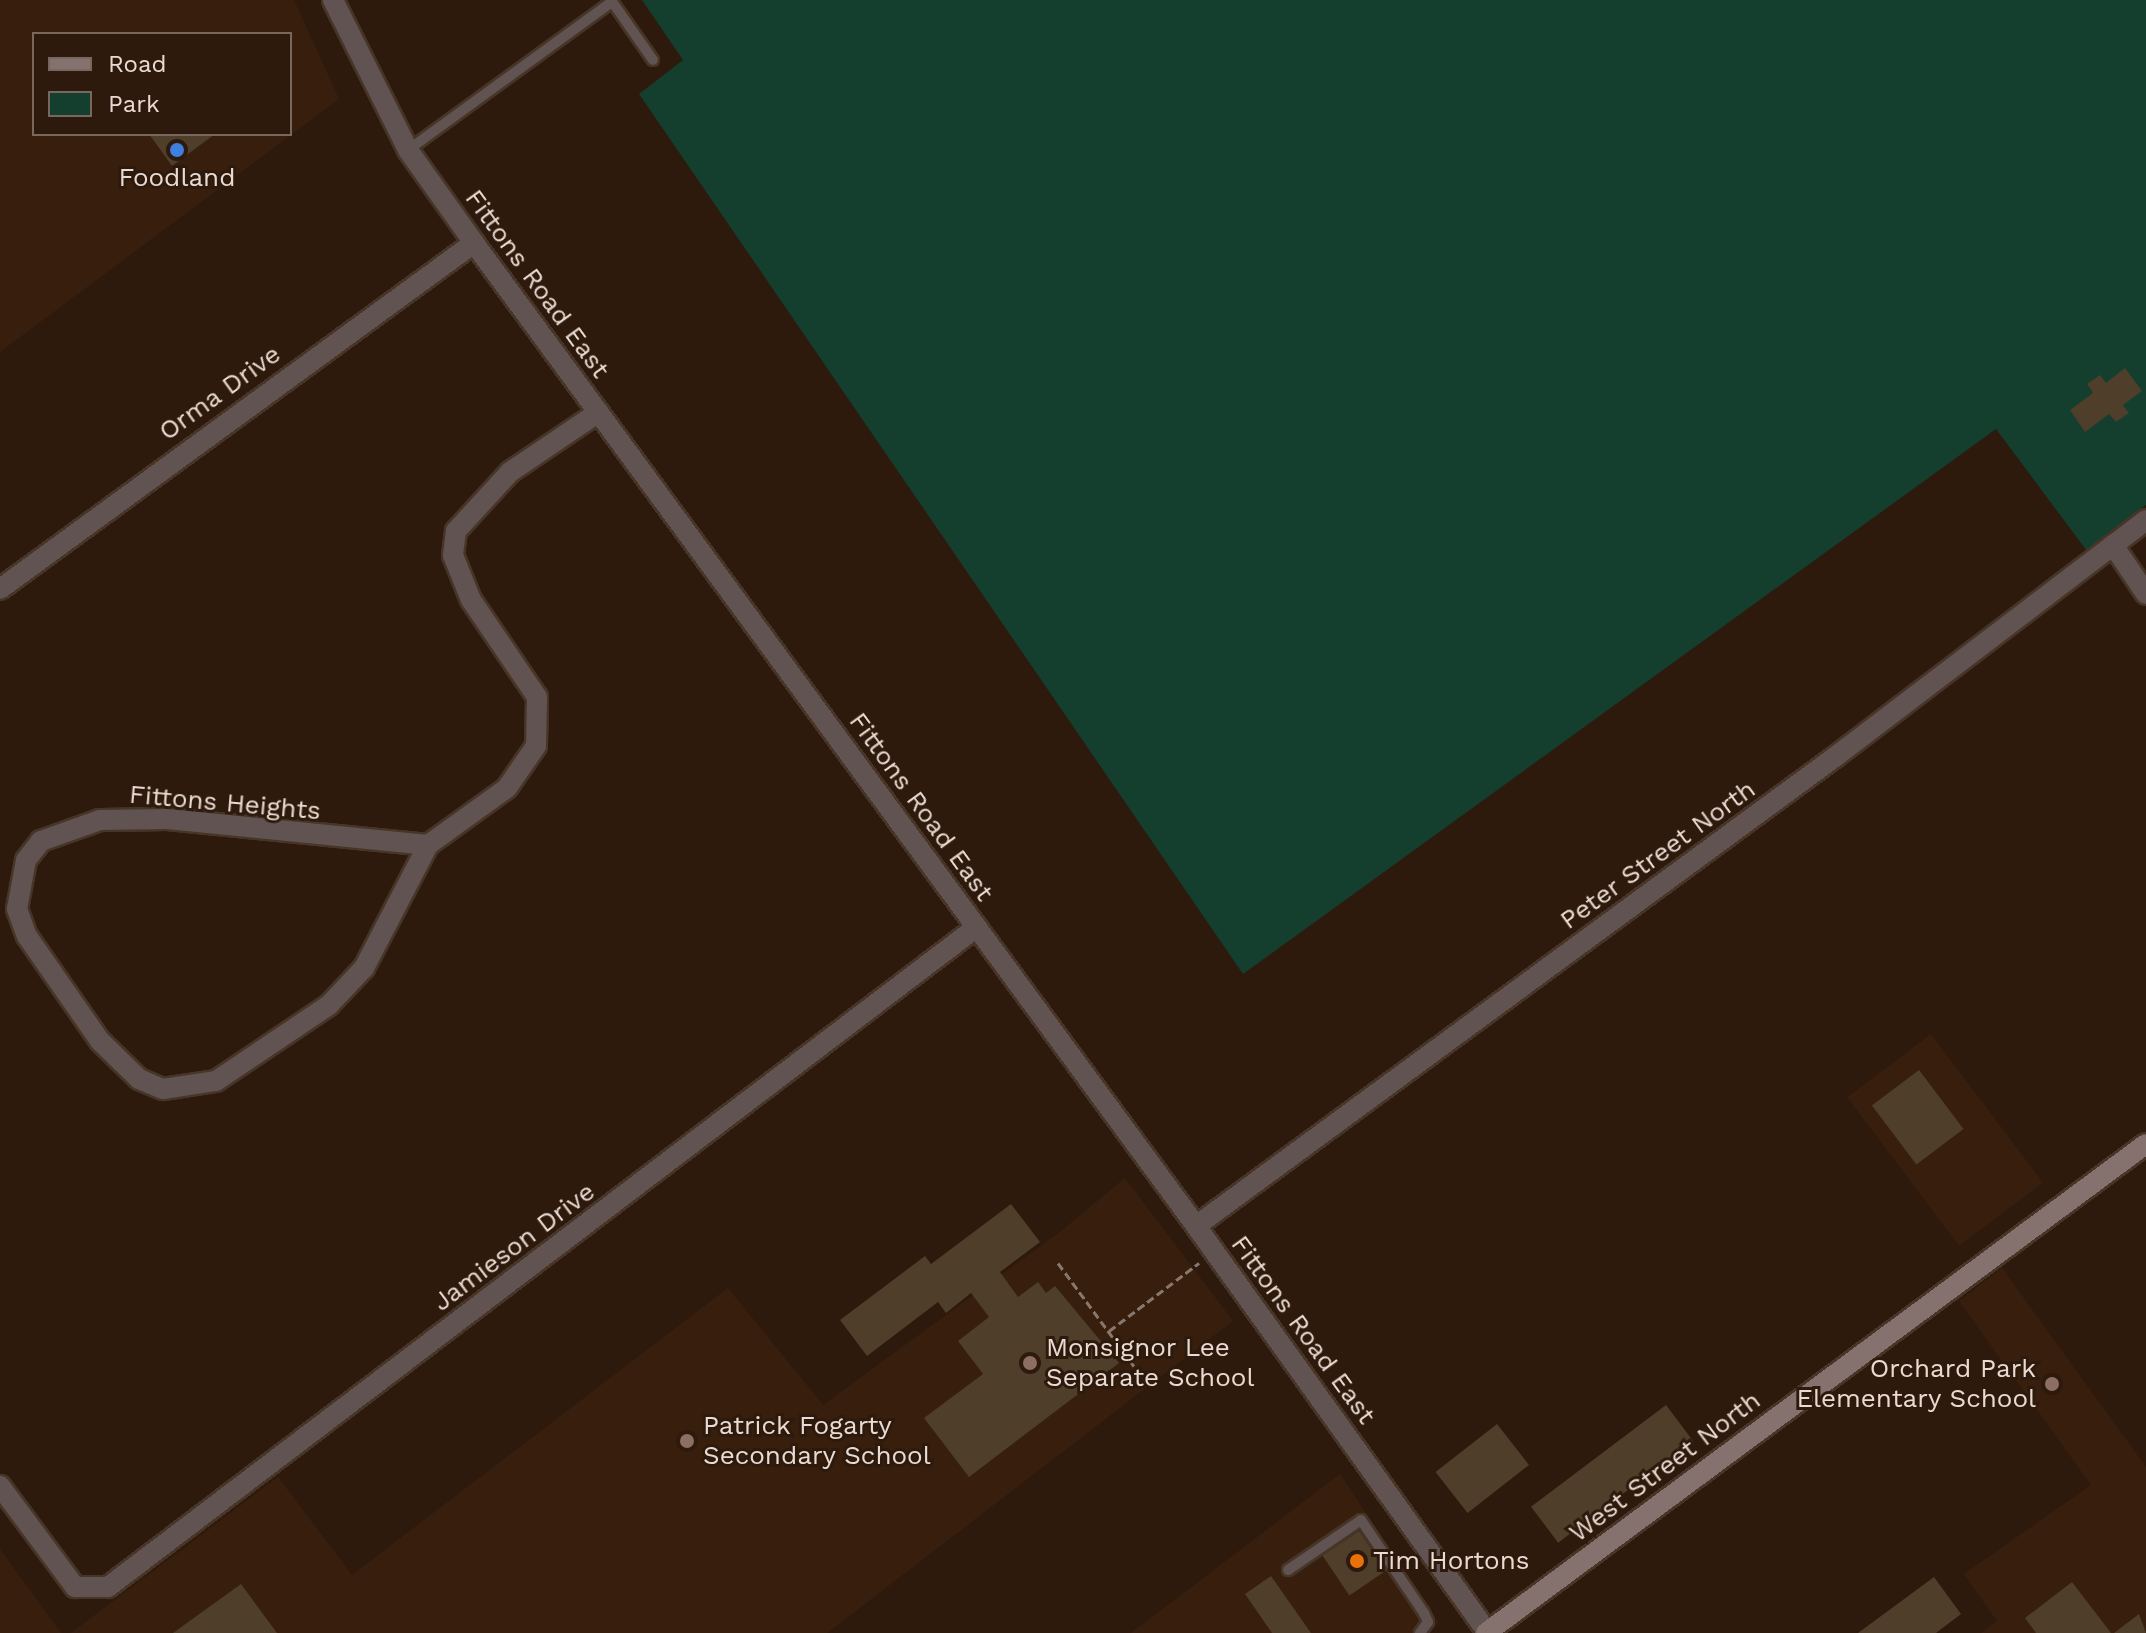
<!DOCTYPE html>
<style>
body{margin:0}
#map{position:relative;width:2146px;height:1633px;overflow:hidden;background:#2d1a0c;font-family:"Work Sans",sans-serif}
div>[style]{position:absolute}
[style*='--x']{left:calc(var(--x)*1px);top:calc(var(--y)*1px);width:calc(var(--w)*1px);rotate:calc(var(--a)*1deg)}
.built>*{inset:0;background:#381f0d;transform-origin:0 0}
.green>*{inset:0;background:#143e2e}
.building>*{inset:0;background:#4e3e2a;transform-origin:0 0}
.path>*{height:3px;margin-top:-1.5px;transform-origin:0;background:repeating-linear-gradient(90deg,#88776c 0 8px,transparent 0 12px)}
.roads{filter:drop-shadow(2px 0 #473528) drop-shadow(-2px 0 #473528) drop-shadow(0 2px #473528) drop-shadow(0 -2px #473528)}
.service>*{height:10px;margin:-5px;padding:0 5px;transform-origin:5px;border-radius:5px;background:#605351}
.minor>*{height:20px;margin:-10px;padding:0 10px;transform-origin:10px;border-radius:10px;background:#605351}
.tertiary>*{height:20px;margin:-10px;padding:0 10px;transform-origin:10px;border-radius:10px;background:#605351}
.secondary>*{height:20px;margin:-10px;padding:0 10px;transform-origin:10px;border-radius:10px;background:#85716d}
.dots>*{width:22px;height:22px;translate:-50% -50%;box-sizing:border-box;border:4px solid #2d1a0c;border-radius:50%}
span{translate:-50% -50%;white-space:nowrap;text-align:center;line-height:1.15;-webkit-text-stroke:6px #2d1a0c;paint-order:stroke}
.poi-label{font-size:26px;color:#e9dbd3}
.left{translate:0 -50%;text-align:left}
.right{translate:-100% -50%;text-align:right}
.street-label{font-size:26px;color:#e9dbd3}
.legend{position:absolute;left:32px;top:32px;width:260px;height:104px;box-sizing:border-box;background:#2d1a0c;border:2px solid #78675c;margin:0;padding:10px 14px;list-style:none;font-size:24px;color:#e9dbd3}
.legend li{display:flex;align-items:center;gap:16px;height:40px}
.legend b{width:40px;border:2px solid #78675c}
</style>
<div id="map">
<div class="built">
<div style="clip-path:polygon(evenodd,0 0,294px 0,339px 99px,0 352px,0 0,34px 34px,290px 34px,290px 134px,34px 134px,34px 34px)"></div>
<div style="left:1931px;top:1034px;width:186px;height:105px;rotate:53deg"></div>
<div style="clip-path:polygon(1125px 1178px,1233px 1321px,827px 1633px,71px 1633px,278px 1477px,352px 1575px,728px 1288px,823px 1405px,1061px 1231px)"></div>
<div style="clip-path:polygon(2002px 1268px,2146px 1467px,2146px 1633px,1981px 1633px,1997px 1621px,1964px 1574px,2091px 1485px,1959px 1301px)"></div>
<div style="clip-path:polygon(1340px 1474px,1439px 1623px,1427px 1633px,1131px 1633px)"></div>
<div style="clip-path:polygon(0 1549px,61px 1633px,0 1633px)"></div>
</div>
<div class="green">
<div style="clip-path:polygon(642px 0,2146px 0,2146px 505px,2087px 551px,1996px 429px,1243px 974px,639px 94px,683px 60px)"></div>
</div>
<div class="building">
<div style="clip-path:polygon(149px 134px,215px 134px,172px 166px)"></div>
<div style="clip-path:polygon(2125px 368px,2142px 391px,2123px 405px,2129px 413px,2116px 422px,2109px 414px,2085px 432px,2070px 410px,2093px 393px,2087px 384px,2100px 375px,2106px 383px)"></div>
<div style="left:1919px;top:1070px;width:74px;height:59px;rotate:53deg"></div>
<div style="clip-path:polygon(1011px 1204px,1040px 1242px,1000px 1272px,1018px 1297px,1038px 1282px,1046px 1293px,1055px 1286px,1119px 1363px,969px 1477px,924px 1418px,983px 1374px,958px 1341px,989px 1317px,971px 1293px,946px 1313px,938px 1302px,867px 1356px,840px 1320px,925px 1256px,931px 1264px)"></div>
<div style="left:1666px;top:1405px;width:45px;height:169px;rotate:53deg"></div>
<div style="left:1497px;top:1424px;width:52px;height:78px;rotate:52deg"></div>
<div style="left:1359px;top:1531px;width:48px;height:44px;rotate:56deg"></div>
<div style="clip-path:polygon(1271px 1576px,1311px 1633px,1272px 1633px,1245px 1594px)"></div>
<div style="clip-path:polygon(1934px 1577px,1961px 1614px,1936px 1633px,1858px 1633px)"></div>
<div style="clip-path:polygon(2072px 1582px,2111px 1633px,2036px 1633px,2025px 1618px)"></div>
<div style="clip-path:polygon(241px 1584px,277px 1633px,173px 1633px)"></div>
<div style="clip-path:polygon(2139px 1614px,2146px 1633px,2114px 1633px)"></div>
</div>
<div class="path">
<div style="--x:1058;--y:1263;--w:133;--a:53.6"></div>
<div style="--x:1109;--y:1331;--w:113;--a:-37.1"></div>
</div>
<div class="roads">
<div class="service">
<div style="--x:611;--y:0;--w:73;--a:55"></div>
<div style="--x:408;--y:150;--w:252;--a:-36"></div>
<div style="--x:1288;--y:1570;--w:88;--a:-34.4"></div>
<div style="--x:1361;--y:1520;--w:112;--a:55.9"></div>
<div style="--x:1424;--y:1613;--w:10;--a:66"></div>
<div style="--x:1428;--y:1622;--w:14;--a:126"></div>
</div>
<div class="minor">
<div style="--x:2113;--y:545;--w:59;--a:56"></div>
<div style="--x:0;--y:589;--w:587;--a:-36.13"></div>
<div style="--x:428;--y:845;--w:262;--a:-174.3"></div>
<div style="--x:167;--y:819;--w:67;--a:179.1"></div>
<div style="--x:100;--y:820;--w:63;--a:160.4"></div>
<div style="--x:41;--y:841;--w:24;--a:128"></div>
<div style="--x:26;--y:860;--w:50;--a:100.4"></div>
<div style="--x:17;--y:909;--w:29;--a:70"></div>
<div style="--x:27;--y:936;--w:128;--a:55.2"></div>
<div style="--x:100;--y:1041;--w:54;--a:44.3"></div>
<div style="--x:139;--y:1079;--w:26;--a:23"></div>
<div style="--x:163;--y:1089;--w:54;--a:-8.6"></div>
<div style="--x:216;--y:1081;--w:136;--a:-33.9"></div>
<div style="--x:329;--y:1005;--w:51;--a:-46.6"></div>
<div style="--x:364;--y:968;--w:139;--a:-62.5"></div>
<div style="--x:428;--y:845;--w:97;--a:-35.8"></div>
<div style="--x:507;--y:788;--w:51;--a:-55.4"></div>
<div style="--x:536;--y:746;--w:49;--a:-88.8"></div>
<div style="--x:537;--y:697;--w:117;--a:-124.2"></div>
<div style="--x:471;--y:600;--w:48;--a:-111.8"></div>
<div style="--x:453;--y:555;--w:24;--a:-83"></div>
<div style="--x:456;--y:531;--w:80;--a:-47.5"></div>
<div style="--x:510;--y:472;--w:107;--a:-34"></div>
<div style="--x:1196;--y:1226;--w:793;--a:-36.28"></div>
<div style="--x:1835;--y:757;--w:391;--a:-37.3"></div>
<div style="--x:0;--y:1486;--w:126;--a:53.4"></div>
<div style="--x:75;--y:1587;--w:33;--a:0"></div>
<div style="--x:108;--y:1587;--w:1091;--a:-37.22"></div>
</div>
<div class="tertiary">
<div style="--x:333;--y:0;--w:168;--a:63.4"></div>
<div style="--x:408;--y:150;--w:114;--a:54.6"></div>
<div style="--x:474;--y:243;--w:1220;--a:53.7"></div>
<div style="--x:1196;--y:1226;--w:501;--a:54.34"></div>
</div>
<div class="secondary">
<div style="--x:1486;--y:1633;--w:821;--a:-36.54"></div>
</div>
</div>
<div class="dots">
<div style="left:177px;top:150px;background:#3f7fe0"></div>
<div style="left:1030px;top:1363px;background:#8d6e63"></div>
<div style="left:2052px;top:1384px;background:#8d6e63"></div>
<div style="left:687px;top:1441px;background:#8d6e63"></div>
<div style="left:1357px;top:1561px;background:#e8710a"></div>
</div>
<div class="poi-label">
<span style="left:177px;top:178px">Foodland</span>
<span class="left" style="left:1046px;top:1363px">Monsignor Lee<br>Separate School</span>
<span class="right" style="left:2036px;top:1384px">Orchard Park<br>Elementary School</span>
<span class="left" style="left:703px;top:1441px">Patrick Fogarty<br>Secondary School</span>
<span class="left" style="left:1373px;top:1561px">Tim Hortons</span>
</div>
<div class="street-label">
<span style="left:537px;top:284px;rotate:54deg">Fittons Road East</span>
<span style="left:220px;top:393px;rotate:-36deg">Orma Drive</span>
<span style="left:225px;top:803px;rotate:5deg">Fittons Heights</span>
<span style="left:921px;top:807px;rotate:54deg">Fittons Road East</span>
<span style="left:1658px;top:855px;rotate:-36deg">Peter Street North</span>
<span style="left:514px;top:1247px;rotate:-37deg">Jamieson Drive</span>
<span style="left:1303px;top:1330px;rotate:54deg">Fittons Road East</span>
<span style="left:1665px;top:1467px;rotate:-37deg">West Street North</span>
</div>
<ul class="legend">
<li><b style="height:10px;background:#85716d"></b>Road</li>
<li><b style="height:22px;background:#143e2e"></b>Park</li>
</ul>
</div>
